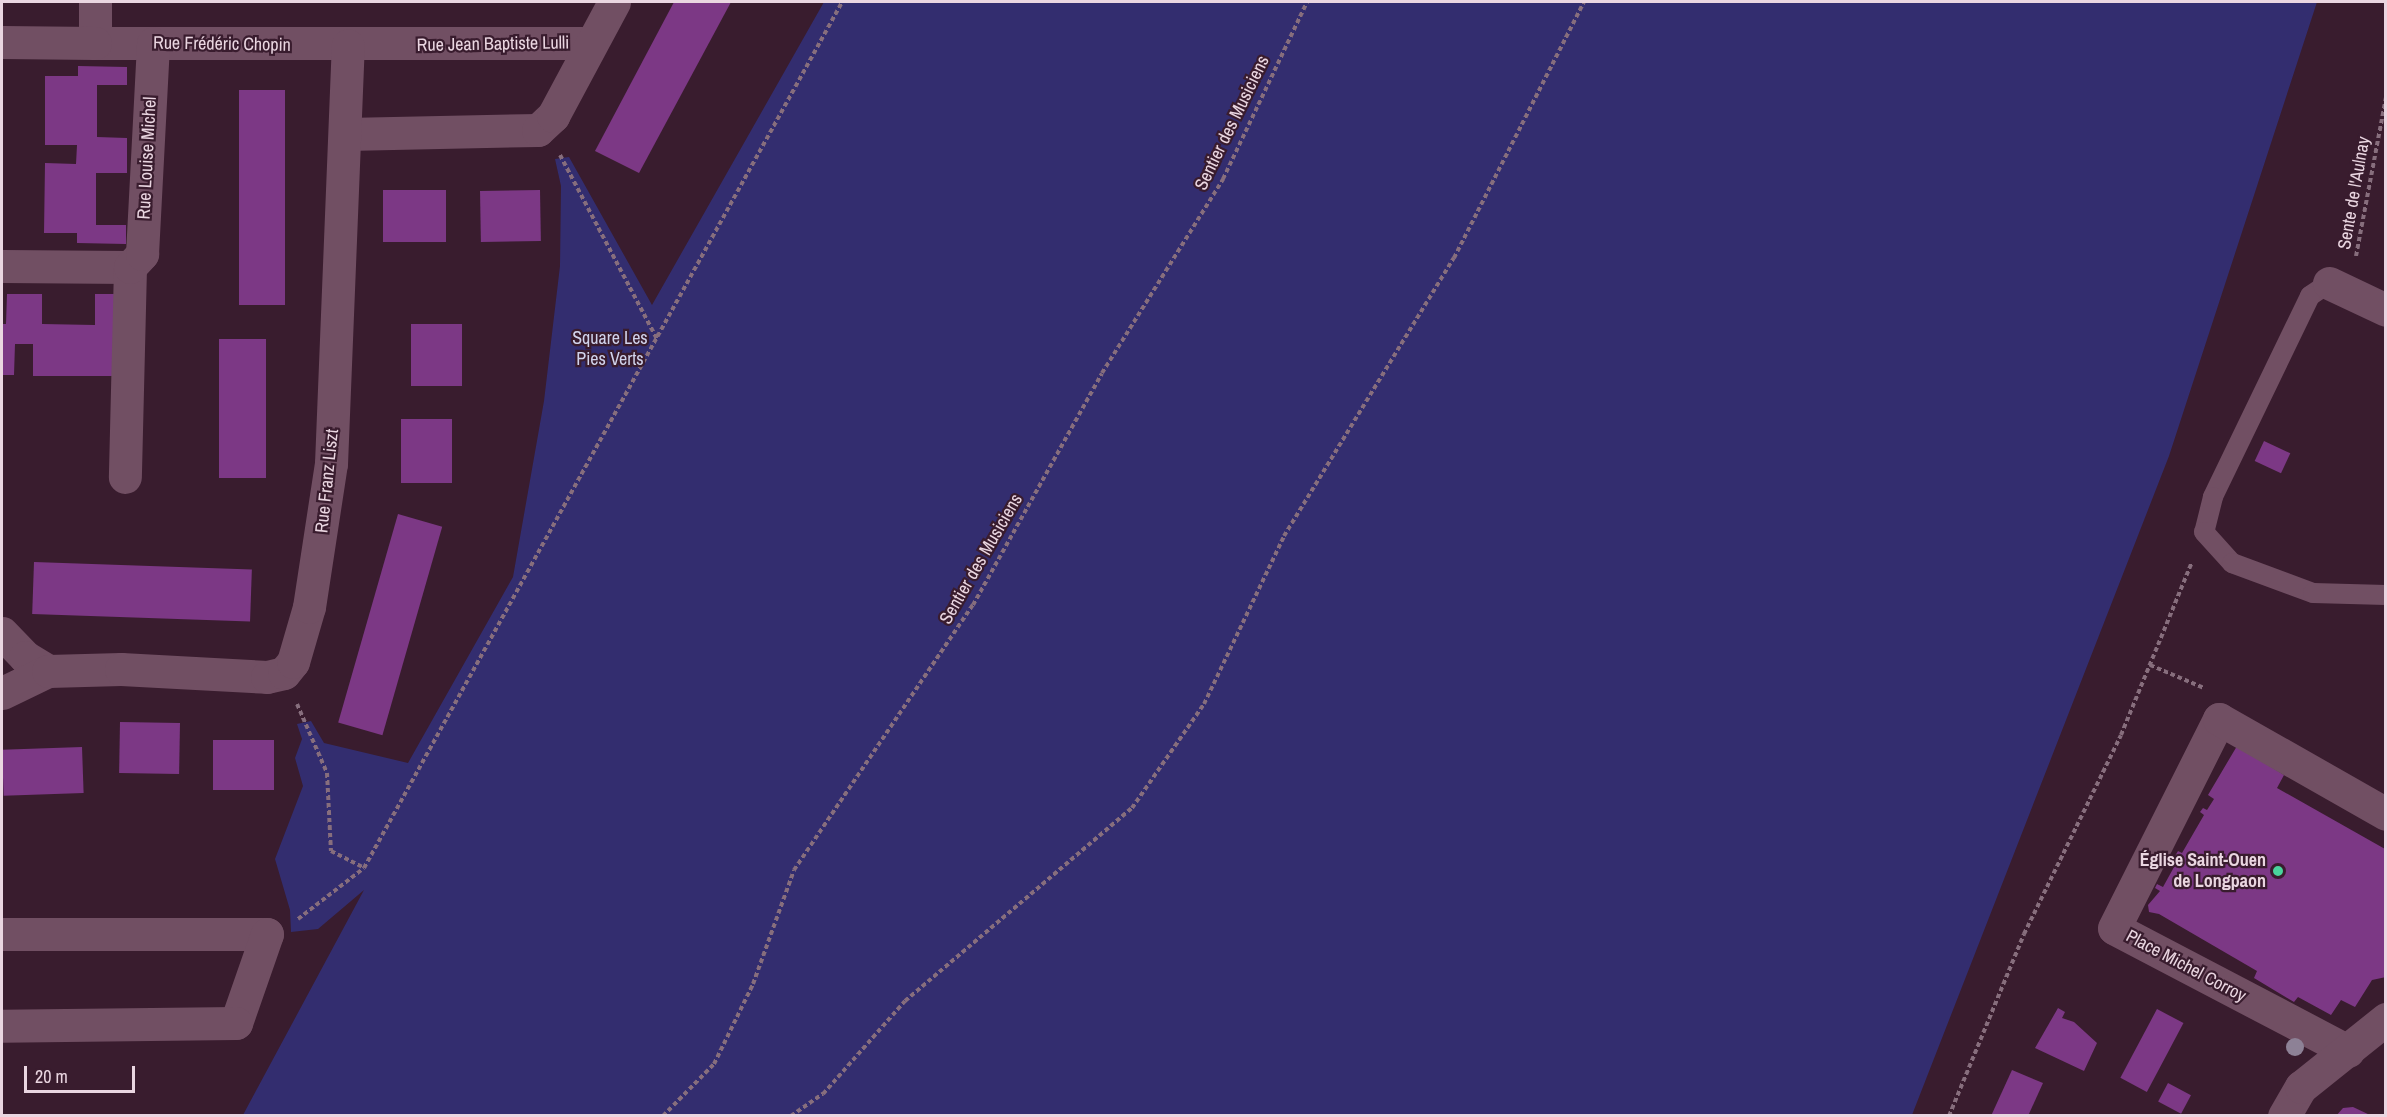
<!DOCTYPE html>
<meta charset="utf-8">
<style>
body{margin:0}
#map{position:relative;width:2387px;height:1117px;overflow:hidden;background:#391c2e;font-family:"Archivo Narrow",sans-serif}
div>[style]{position:absolute}
[style*='--x']{left:calc(var(--x)*1px);top:calc(var(--y)*1px);width:calc(var(--w)*1px);rotate:calc(var(--a)*1deg)}
.green>*{inset:0;background:#332d6f}
.building>*{inset:0;background:#7c3885;transform-origin:0 0}
.path>*{height:4px;margin-top:-2px;transform-origin:0;background:repeating-linear-gradient(90deg,#876e7d 0 4.5px,transparent 0 7.5px)}
.service>*{height:20px;margin:-10px;padding:0 10px;transform-origin:10px;border-radius:10px;background:#714f63}
.minor>*{height:33px;margin:-16.5px;padding:0 16.5px;transform-origin:16.5px;border-radius:16.5px;background:#714f63}
.trees>*{width:18px;height:18px;margin:-9px;border-radius:50%;background:#8d8196}
.dots>*{width:16px;height:16px;translate:-50% -50%;box-sizing:border-box;border:3px solid #391c2e;border-radius:50%}
span{translate:-50% -50%;white-space:nowrap;text-align:center;line-height:1.15;-webkit-text-stroke:4.5px #391c2e;paint-order:stroke}
.street-label{font-size:18px;color:#ead6e1}
.park-label{font-size:18px;color:#d1d3ec}
.poi-label{font-size:18px;color:#ead6e1;font-weight:700}
.right{translate:-100% -50%;text-align:right}
.frame{position:absolute;inset:0;border:3px solid #ead6e1;pointer-events:none}
.scale{position:absolute;left:24px;top:1066px;width:111px;height:27px;box-sizing:border-box;border:3px solid #ead6e1;border-top:0;padding-left:8px;font-size:18px;line-height:21px;white-space:nowrap;color:#ead6e1;-webkit-text-stroke:4px #391c2e;paint-order:stroke}
</style>
<div id="map">
<div class="green">
<div style="clip-path:polygon(824px 2px,2317px 2px,2169px 456px,1912px 1115px,243px 1115px,364px 890px,318px 929px,291px 932px,290px 910px,275px 859px,303px 786px,295px 758px,302px 739px,297px 724px,311px 721px,324px 743px,408px 763px,513px 577px,544px 401px,560px 266px,561px 186px,555px 159px,569px 157px,652px 305px)"></div>
</div>
<div class="building">
<div style="clip-path:polygon(674px 2px,731px 2px,639px 173px,595px 151px)"></div>
<div style="clip-path:polygon(78px 66px,127px 67px,127px 85px,97px 85px,97px 137px,127px 138px,127px 173px,96px 173px,96px 225px,126px 225px,126px 244px,77px 243px,77px 233px,44px 233px,45px 163px,76px 164px,77px 145px,45px 145px,45px 76px,78px 76px)"></div>
<div style="left:239px;top:90px;width:46px;height:215px"></div>
<div style="left:383px;top:190px;width:63px;height:52px"></div>
<div style="left:540px;top:190px;width:51px;height:60px;rotate:89deg"></div>
<div style="clip-path:polygon(7px 294px,42px 294px,42px 324px,95px 325px,95px 294px,117px 294px,117px 376px,33px 376px,33px 344px,15px 344px,14px 375px,2px 375px,2px 324px,6px 324px)"></div>
<div style="left:411px;top:324px;width:51px;height:62px"></div>
<div style="left:219px;top:339px;width:47px;height:139px"></div>
<div style="left:452px;top:419px;width:64px;height:51px;rotate:90deg"></div>
<div style="left:2264px;top:441px;width:29px;height:22px;rotate:25deg"></div>
<div style="left:398px;top:514px;width:46px;height:217px;rotate:16deg"></div>
<div style="left:34px;top:562px;width:218px;height:52px;rotate:2deg"></div>
<div style="left:120px;top:722px;width:60px;height:51px;rotate:1deg"></div>
<div style="left:213px;top:740px;width:61px;height:50px"></div>
<div style="clip-path:polygon(2237px 746px,2284px 775px,2277px 788px,2385px 849px,2386px 977px,2372px 980px,2355px 1007px,2341px 1000px,2331px 1015px,2298px 997px,2294px 1002px,2254px 978px,2257px 971px,2159px 914px,2149px 912px,2148px 905px,2160px 891px,2155px 888px,2157px 884px,2163px 887px,2179px 858px,2175px 856px,2178px 851px,2182px 853px,2204px 815px,2200px 812px,2203px 808px,2207px 810px,2214px 799px,2208px 795px)"></div>
<div style="left:82px;top:747px;width:46px;height:80px;rotate:88deg"></div>
<div style="clip-path:polygon(2058px 1008px,2065px 1012px,2062px 1018px,2074px 1022px,2097px 1043px,2084px 1071px,2035px 1048px)"></div>
<div style="left:2157px;top:1009px;width:30px;height:78px;rotate:28deg"></div>
<div style="clip-path:polygon(2012px 1070px,2043px 1083px,2028px 1116px,1991px 1116px)"></div>
<div style="left:2168px;top:1083px;width:26px;height:21px;rotate:28deg"></div>
<div style="clip-path:polygon(2353px 1107px,2372px 1116px,2336px 1116px,2343px 1108px)"></div>
</div>
<div class="path">
<div style="--x:560;--y:155;--w:208;--a:62.2"></div>
<div style="--x:2356;--y:256;--w:162;--a:-79.3"></div>
<div style="--x:2150;--y:665;--w:59;--a:23.1"></div>
<div style="--x:297;--y:704;--w:75;--a:66.5"></div>
<div style="--x:327;--y:773;--w:78;--a:87.1"></div>
<div style="--x:331;--y:851;--w:37;--a:27"></div>
<div style="--x:298;--y:919;--w:83;--a:-37.7"></div>
<div style="--x:364;--y:868;--w:989;--a:-61.1"></div>
<div style="--x:663;--y:1116;--w:73;--a:-45.6"></div>
<div style="--x:714;--y:1064;--w:89;--a:-64"></div>
<div style="--x:753;--y:984;--w:121;--a:-70.2"></div>
<div style="--x:794;--y:870;--w:320;--a:-56"></div>
<div style="--x:973;--y:605;--w:265;--a:-60.9"></div>
<div style="--x:1102;--y:373;--w:229;--a:-58"></div>
<div style="--x:1223;--y:179;--w:196;--a:-64.6"></div>
<div style="--x:791;--y:1116;--w:39;--a:-35"></div>
<div style="--x:823;--y:1094;--w:124;--a:-48.6"></div>
<div style="--x:905;--y:1001;--w:298;--a:-40.4"></div>
<div style="--x:1132;--y:808;--w:126;--a:-55.3"></div>
<div style="--x:1204;--y:704;--w:186;--a:-64.5"></div>
<div style="--x:1284;--y:536;--w:326;--a:-58.6"></div>
<div style="--x:1454;--y:258;--w:287;--a:-63.1"></div>
<div style="--x:1949;--y:1116;--w:197;--a:-67.6"></div>
<div style="--x:2024;--y:934;--w:221;--a:-64"></div>
<div style="--x:2121;--y:735;--w:187;--a:-67.7"></div>
</div>
<div class="service">
<div style="--x:2329;--y:283;--w:23;--a:146"></div>
<div style="--x:2310;--y:296;--w:223;--a:115.8"></div>
<div style="--x:2213;--y:497;--w:36;--a:104"></div>
<div style="--x:2204;--y:532;--w:42;--a:47.9"></div>
<div style="--x:2232;--y:563;--w:86;--a:20.3"></div>
<div style="--x:2313;--y:593;--w:73;--a:1.6"></div>
</div>
<div class="minor">
<div style="--x:95;--y:2;--w:41;--a:90"></div>
<div style="--x:95;--y:43;--w:496;--a:0"></div>
<div style="--x:2;--y:42;--w:93;--a:0.6"></div>
<div style="--x:346;--y:134;--w:192;--a:-1.2"></div>
<div style="--x:538;--y:130;--w:21;--a:-43"></div>
<div style="--x:553;--y:116;--w:129;--a:-61.8"></div>
<div style="--x:2;--y:266;--w:128;--a:0.4"></div>
<div style="--x:130;--y:267;--w:210;--a:91.4"></div>
<div style="--x:130;--y:267;--w:18;--a:-47"></div>
<div style="--x:142;--y:254;--w:211;--a:-87"></div>
<div style="--x:2329;--y:283;--w:63;--a:25.3"></div>
<div style="--x:2;--y:633;--w:33;--a:46"></div>
<div style="--x:25;--y:657;--w:27;--a:31"></div>
<div style="--x:2;--y:693;--w:51;--a:-25.6"></div>
<div style="--x:48;--y:671;--w:73;--a:-1.6"></div>
<div style="--x:121;--y:669;--w:146;--a:3.1"></div>
<div style="--x:267;--y:677;--w:17;--a:-13"></div>
<div style="--x:284;--y:673;--w:14;--a:-51"></div>
<div style="--x:293;--y:662;--w:57;--a:-73.8"></div>
<div style="--x:309;--y:607;--w:145;--a:-81.3"></div>
<div style="--x:331;--y:464;--w:419;--a:-87.7"></div>
<div style="--x:2;--y:934;--w:265;--a:0"></div>
<div style="--x:267;--y:934;--w:94;--a:109.2"></div>
<div style="--x:236;--y:1023;--w:234;--a:179.3"></div>
<div style="--x:2348;--y:1051;--w:264;--a:-152.3"></div>
<div style="--x:2114;--y:928;--w:234;--a:-63.3"></div>
<div style="--x:2219;--y:719;--w:192;--a:29.6"></div>
<div style="--x:2284;--y:1116;--w:34;--a:-60"></div>
<div style="--x:2301;--y:1087;--w:109;--a:-38.7"></div>
</div>
<div class="trees">
<div style="left:2295px;top:1047px"></div>
</div>
<div class="dots">
<div style="left:2278px;top:871px;background:#49d49d"></div>
</div>
<div class="street-label">
<span style="left:222px;top:44px;rotate:1deg">Rue Frédéric Chopin</span>
<span style="left:493px;top:44px;rotate:-1deg">Rue Jean Baptiste Lulli</span>
<span style="left:1232px;top:123px;rotate:-64deg">Sentier des Musiciens</span>
<span style="left:147px;top:158px;rotate:-87deg">Rue Louise Michel</span>
<span style="left:2354px;top:193px;rotate:-80deg">Sente de l'Aulnay</span>
<span style="left:327px;top:481px;rotate:-84deg">Rue Franz Liszt</span>
<span style="left:981px;top:559px;rotate:-60deg">Sentier des Musiciens</span>
<span style="left:2186px;top:966px;rotate:28deg">Place Michel Corroy</span>
</div>
<div class="park-label">
<span style="left:610px;top:349px">Square Les<br>Pies Verts</span>
</div>
<div class="poi-label">
<span class="right" style="left:2266px;top:871px">Église Saint-Ouen<br>de Longpaon</span>
</div>
<div class="frame"></div>
<div class="scale">20 m</div>
</div>
